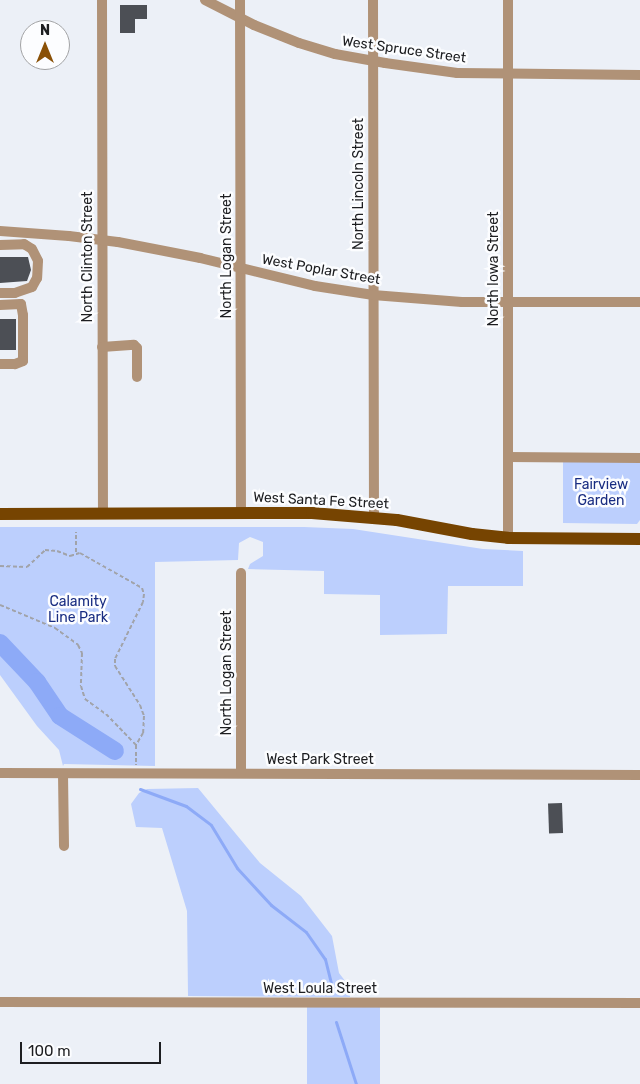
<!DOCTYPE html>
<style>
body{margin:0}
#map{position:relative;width:640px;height:1084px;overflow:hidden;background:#ecf0f7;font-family:Rubik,sans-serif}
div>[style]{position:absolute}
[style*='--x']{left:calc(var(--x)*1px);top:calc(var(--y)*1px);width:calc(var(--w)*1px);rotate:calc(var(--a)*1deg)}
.green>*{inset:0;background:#bccffd;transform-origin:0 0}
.stream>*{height:3px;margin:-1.5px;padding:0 1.5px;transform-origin:1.5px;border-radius:1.5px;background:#8daaf7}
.river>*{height:18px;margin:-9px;padding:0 9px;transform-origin:9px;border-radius:9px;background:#8daaf7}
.building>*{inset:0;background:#4c4f55;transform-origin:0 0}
.path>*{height:2px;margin-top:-1px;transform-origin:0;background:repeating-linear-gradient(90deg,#a1a3a9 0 4px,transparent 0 6.5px)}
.minor>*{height:10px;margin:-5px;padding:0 5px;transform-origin:5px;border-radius:5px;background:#b09277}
.major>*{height:12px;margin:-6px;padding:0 6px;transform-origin:6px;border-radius:6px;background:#764401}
span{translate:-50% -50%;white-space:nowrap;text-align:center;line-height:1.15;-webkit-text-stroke:5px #fcfdff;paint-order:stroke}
.street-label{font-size:14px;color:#1d1e21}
.park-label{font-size:14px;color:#192d82}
.north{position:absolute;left:20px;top:20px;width:50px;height:50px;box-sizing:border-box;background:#fcfdff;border:1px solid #a3a4a6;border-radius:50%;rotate:0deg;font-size:14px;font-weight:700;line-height:20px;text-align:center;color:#1d1e21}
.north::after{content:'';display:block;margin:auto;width:18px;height:22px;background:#8a5107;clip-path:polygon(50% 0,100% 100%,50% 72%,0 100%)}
.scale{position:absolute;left:20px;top:1042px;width:141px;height:22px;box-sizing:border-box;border:2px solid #1d1e21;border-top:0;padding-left:6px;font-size:15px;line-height:18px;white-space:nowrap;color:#1d1e21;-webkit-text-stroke:4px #fcfdff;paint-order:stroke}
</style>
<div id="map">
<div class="green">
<div style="clip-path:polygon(563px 462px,640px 462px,640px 520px,637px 524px,563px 523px)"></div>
<div style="clip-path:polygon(0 527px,304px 527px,353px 529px,483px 549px,523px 551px,523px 586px,448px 586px,447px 634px,380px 635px,380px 595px,324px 594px,324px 571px,248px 569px,250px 564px,263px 556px,263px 542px,250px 537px,239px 543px,238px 560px,155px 562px,155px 766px,64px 764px,63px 766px,59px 750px,37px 726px,0 675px)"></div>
<div style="clip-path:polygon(198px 788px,260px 863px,301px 896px,332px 936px,339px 973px,349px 986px,350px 997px,188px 996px,187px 911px,162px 828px,136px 827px,131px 804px,139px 793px,147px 789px)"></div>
<div style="left:307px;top:1007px;width:73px;height:77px"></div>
</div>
<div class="stream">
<div style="--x:140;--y:789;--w:49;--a:20.3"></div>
<div style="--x:186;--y:806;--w:31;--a:37"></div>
<div style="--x:211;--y:825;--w:50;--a:58.8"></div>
<div style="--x:237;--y:868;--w:50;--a:47.4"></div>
<div style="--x:271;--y:905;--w:44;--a:37.6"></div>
<div style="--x:306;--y:932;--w:33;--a:55"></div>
<div style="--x:325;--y:959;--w:32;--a:76"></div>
<div style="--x:336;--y:1022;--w:65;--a:72.1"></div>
</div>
<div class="river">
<div style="--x:0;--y:643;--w:54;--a:46.5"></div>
<div style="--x:37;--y:682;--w:41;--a:55.9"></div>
<div style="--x:60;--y:716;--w:65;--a:32.5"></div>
</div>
<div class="building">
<div style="clip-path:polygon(120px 5px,147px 5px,147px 19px,135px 19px,135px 33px,120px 33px)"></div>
<div style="clip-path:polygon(0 257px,28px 257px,31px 270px,27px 281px,0 283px)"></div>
<div style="left:0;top:319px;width:16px;height:31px"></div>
<div style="left:562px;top:803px;width:30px;height:14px;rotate:88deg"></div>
</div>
<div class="path">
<div style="--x:76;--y:552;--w:20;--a:-90"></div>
<div style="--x:0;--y:566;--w:27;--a:2"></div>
<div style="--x:27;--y:567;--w:25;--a:-43"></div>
<div style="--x:45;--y:550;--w:12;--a:5"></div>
<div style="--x:57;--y:551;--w:14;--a:21"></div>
<div style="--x:70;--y:556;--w:10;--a:-17"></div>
<div style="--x:80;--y:553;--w:71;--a:29.4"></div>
<div style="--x:142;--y:588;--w:6;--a:72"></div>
<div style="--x:144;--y:594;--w:8;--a:97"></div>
<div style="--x:143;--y:602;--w:64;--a:116.2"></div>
<div style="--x:115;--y:659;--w:7;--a:90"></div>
<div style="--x:115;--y:666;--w:46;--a:57.3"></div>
<div style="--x:140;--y:705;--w:12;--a:70"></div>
<div style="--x:144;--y:716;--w:17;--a:93"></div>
<div style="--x:143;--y:733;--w:14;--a:120"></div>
<div style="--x:0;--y:605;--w:60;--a:22.7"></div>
<div style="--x:55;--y:628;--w:29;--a:36"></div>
<div style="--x:78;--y:645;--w:9;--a:63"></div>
<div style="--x:82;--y:653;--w:33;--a:92"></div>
<div style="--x:81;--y:686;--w:14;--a:73"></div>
<div style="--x:85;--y:699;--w:26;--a:36"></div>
<div style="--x:106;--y:714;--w:43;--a:45.9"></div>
<div style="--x:136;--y:745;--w:20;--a:90"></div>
</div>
<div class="minor">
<div style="--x:102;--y:0;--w:513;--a:89.89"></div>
<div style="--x:205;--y:0;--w:55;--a:27"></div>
<div style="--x:254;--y:25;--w:48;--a:21.8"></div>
<div style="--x:299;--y:43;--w:38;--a:17"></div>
<div style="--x:335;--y:54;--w:51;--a:10.2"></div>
<div style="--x:385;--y:63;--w:73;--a:7.9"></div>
<div style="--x:457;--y:73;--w:183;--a:0.6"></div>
<div style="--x:240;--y:0;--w:513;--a:89.89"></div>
<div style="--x:373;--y:0;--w:517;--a:89.89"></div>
<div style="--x:0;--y:231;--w:69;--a:4.1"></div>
<div style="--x:69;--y:236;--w:49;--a:7"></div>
<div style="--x:118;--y:242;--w:84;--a:11"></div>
<div style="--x:200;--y:258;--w:118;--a:13.7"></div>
<div style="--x:315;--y:286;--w:59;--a:8.8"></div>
<div style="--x:373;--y:295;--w:89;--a:4.5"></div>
<div style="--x:462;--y:302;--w:178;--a:0"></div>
<div style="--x:0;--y:245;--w:24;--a:-2"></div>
<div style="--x:24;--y:244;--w:9;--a:32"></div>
<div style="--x:32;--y:249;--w:13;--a:63"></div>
<div style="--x:38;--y:261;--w:17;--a:93"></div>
<div style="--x:37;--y:278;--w:10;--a:119"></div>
<div style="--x:32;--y:287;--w:18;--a:161"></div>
<div style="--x:15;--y:293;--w:15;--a:180"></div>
<div style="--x:0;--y:305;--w:21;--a:-3"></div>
<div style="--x:21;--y:304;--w:11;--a:80"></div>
<div style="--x:23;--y:315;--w:46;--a:90"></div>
<div style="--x:23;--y:361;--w:9;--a:159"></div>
<div style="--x:15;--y:364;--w:15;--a:180"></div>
<div style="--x:102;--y:347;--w:32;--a:-4"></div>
<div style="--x:134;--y:345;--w:4;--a:45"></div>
<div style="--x:137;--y:348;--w:29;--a:90"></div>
<div style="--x:508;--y:457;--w:132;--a:0.4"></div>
<div style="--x:508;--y:538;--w:538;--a:-90"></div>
<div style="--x:0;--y:773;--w:640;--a:0.18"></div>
<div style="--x:241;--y:773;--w:200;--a:-90"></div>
<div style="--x:63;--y:774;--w:72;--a:89.2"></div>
<div style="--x:0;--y:1002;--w:640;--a:0.09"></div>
</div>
<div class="major">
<div style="--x:0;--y:514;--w:312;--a:-0.2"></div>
<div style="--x:312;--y:513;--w:85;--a:4.7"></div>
<div style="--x:397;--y:520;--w:76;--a:10.6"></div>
<div style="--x:472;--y:534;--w:36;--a:6"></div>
<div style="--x:508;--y:538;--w:132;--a:0.4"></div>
</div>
<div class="street-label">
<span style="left:404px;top:50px;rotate:8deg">West Spruce Street</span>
<span style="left:359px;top:184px;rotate:-90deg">North Lincoln Street</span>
<span style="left:227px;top:256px;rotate:-90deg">North Logan Street</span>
<span style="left:88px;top:257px;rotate:-90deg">North Clinton Street</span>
<span style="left:494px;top:269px;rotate:-90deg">North Iowa Street</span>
<span style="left:321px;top:270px;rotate:10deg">West Poplar Street</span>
<span style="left:321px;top:501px;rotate:3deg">West Santa Fe Street</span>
<span style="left:227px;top:673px;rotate:-90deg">North Logan Street</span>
<span style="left:320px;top:760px">West Park Street</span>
<span style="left:320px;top:989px">West Loula Street</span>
</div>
<div class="park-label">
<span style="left:601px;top:493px">Fairview<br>Garden</span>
<span style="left:78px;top:610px">Calamity<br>Line Park</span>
</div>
<div class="north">N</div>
<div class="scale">100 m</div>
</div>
